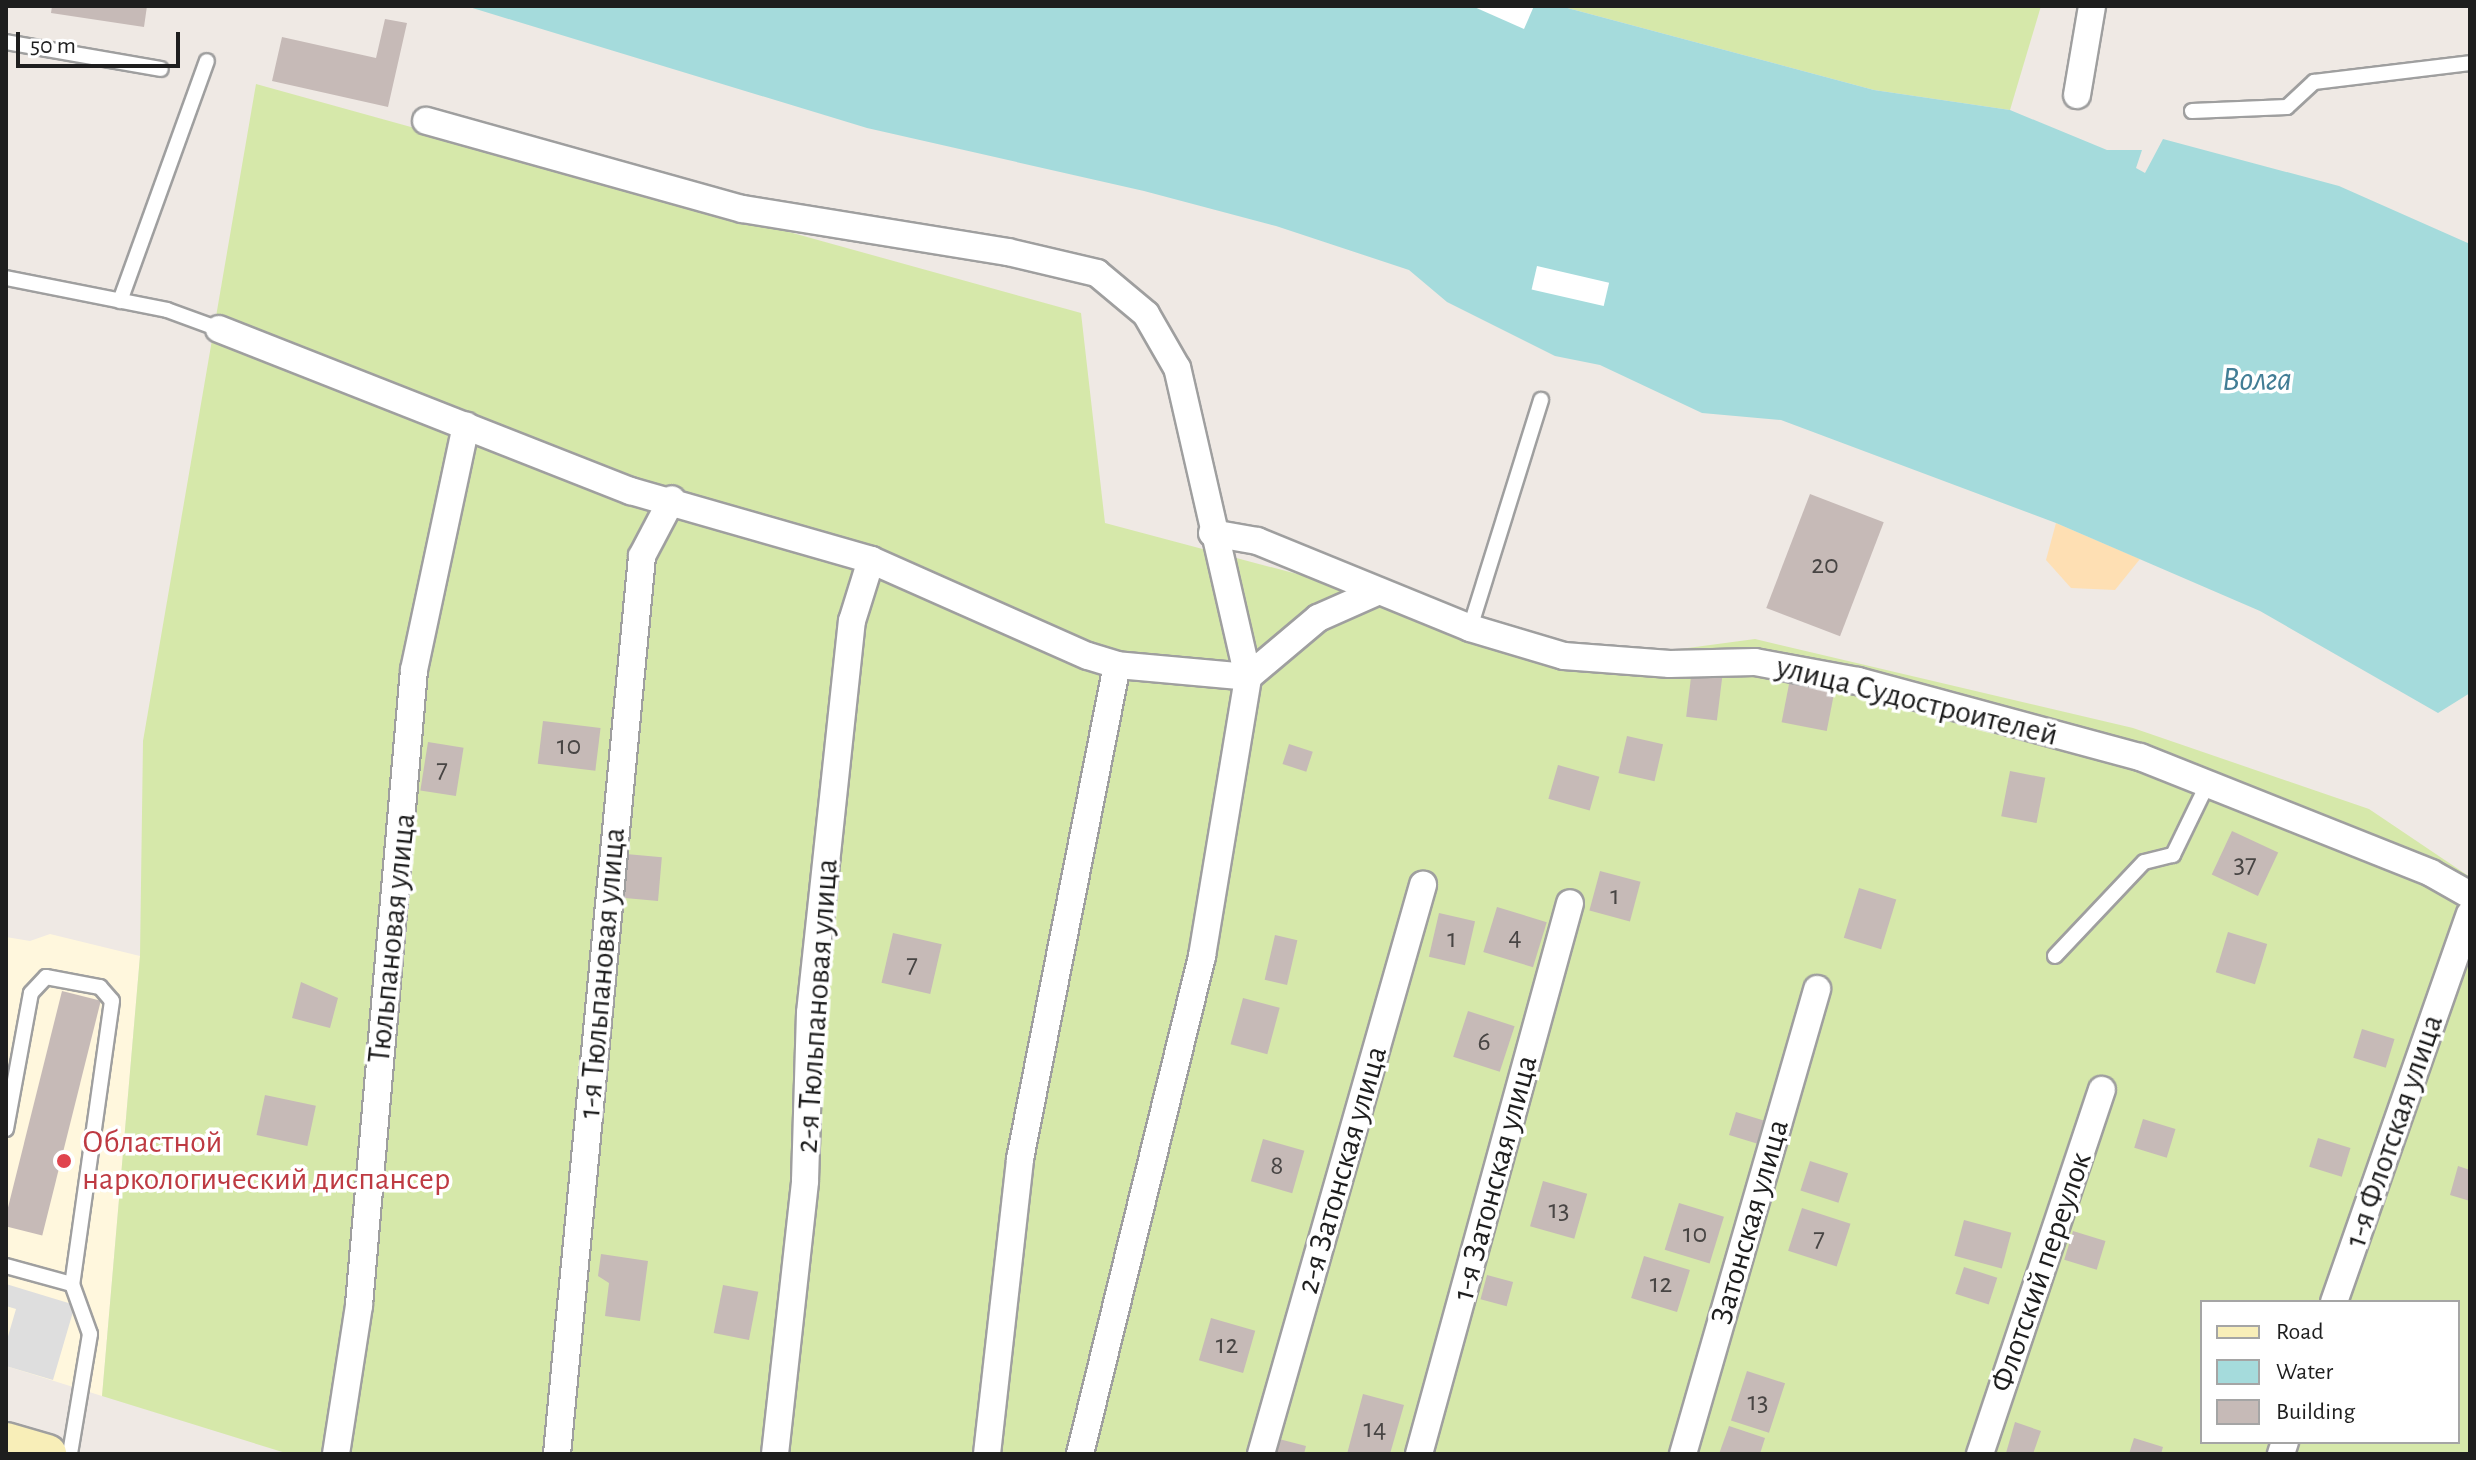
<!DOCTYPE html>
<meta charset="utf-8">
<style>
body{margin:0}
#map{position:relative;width:2476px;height:1460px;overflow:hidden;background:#efe9e4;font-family:"Alegreya Sans",sans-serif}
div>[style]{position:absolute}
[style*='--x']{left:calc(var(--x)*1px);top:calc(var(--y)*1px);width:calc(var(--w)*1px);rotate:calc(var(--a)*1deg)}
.education>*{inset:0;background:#fff7dd}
.grass>*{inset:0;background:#d6e8aa}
.sand>*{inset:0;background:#fedfb3}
.parking>*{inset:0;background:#dedede}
.water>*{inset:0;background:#a5dbdc}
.pier>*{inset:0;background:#fff;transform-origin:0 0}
.building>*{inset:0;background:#c6bab7;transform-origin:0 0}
.roads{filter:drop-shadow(2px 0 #9f9f9f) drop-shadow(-2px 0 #9f9f9f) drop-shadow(0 2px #9f9f9f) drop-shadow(0 -2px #9f9f9f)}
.service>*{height:14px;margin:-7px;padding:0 7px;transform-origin:7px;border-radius:7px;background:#fff}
.minor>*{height:26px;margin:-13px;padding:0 13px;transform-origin:13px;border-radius:13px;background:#fff}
.secondary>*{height:38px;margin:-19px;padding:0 19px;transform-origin:19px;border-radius:19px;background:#f8eeb8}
.dots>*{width:22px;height:22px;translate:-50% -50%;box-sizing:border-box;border:4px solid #fff;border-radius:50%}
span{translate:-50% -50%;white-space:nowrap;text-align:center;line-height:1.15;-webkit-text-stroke:7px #fff;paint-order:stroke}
.number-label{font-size:28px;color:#484544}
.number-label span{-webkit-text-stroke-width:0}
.street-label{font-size:32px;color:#1e1e1e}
.health-label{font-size:32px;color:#be3a42}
.left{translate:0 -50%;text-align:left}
.water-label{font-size:34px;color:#427d95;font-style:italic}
.frame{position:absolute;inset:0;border:8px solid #1e1e1e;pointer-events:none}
.legend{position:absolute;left:2200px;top:1300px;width:260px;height:144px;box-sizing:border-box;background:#fff;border:2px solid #a5a5a5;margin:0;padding:10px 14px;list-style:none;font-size:24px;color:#1e1e1e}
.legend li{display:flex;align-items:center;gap:16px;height:40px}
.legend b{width:40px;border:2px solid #a5a5a5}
.scale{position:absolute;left:16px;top:32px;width:164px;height:36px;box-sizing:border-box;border:4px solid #1e1e1e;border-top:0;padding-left:10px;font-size:24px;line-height:28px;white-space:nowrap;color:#1e1e1e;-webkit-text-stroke:6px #fff;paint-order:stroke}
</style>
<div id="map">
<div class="education">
<div style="clip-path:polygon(50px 934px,140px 956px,102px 1396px,6px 1366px,6px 937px,30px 941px)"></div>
</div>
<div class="grass">
<div style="clip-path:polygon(1560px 6px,2041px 6px,2010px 110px,1874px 90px)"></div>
<div style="clip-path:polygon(evenodd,256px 84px,1081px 313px,1105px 523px,1613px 658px,1755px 639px,2133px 728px,2369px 809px,2470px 877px,2470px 1454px,289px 1454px,102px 1396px,140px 956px,143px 741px,256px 84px,2202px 1302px,2458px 1302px,2458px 1442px,2202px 1442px,2202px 1302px)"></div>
</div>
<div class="sand">
<div style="clip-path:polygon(2056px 523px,2140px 559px,2115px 590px,2071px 588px,2046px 560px)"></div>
</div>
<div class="parking">
<div style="clip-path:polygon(6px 1284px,75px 1305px,53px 1380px,6px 1366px,6px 1343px,16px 1309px,6px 1306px)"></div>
</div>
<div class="water">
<div style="clip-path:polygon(466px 6px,1560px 6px,1874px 90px,2010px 110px,2107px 150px,2142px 150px,2136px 168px,2145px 173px,2163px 139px,2339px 186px,2470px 244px,2470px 693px,2438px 713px,2260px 611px,2056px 523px,1781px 420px,1702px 413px,1600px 365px,1555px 356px,1447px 302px,1409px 270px,1276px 226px,1144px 191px,867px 128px)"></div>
</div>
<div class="pier">
<div style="clip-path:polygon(1472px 6px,1534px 6px,1524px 29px)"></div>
<div style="left:1537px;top:266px;width:74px;height:24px;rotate:13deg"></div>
</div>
<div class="building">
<div style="clip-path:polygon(52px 6px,147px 6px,144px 27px,51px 13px)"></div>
<div style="clip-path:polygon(385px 19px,407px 23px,388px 107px,272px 81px,282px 37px,376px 58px)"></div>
<div style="left:1810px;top:494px;width:79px;height:122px;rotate:21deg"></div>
<div style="left:1692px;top:669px;width:31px;height:48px;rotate:7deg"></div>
<div style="left:1790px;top:679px;width:46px;height:44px;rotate:11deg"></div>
<div style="left:543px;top:721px;width:58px;height:43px;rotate:7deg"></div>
<div style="left:1627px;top:736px;width:37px;height:38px;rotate:13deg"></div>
<div style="left:428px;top:742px;width:36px;height:49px;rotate:9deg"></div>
<div style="left:1289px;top:744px;width:25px;height:21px;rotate:18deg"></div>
<div style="left:1558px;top:765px;width:43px;height:35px;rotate:16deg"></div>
<div style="left:2010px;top:771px;width:36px;height:46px;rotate:11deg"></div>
<div style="left:2232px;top:831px;width:51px;height:48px;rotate:25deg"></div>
<div style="left:626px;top:854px;width:36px;height:44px;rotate:5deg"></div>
<div style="left:1600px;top:871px;width:42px;height:41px;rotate:15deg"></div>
<div style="left:1859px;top:888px;width:39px;height:52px;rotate:17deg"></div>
<div style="left:1497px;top:907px;width:52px;height:47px;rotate:17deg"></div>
<div style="left:1439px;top:913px;width:37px;height:45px;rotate:13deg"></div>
<div style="left:2228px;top:932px;width:41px;height:42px;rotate:17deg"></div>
<div style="left:893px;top:933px;width:50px;height:51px;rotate:13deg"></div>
<div style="left:1275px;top:935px;width:23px;height:46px;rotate:13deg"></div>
<div style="clip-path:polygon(301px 982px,338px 998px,330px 1028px,292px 1018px)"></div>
<div style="left:62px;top:991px;width:40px;height:242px;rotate:14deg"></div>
<div style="left:1243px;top:998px;width:38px;height:48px;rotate:15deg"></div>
<div style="left:1468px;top:1011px;width:49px;height:48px;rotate:18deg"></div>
<div style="left:2362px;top:1029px;width:34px;height:30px;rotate:17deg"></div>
<div style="left:265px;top:1095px;width:52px;height:41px;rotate:12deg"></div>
<div style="left:1736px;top:1112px;width:41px;height:24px;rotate:17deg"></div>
<div style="left:2143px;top:1119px;width:34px;height:30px;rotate:17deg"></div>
<div style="left:2318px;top:1138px;width:34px;height:30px;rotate:17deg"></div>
<div style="left:1263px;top:1139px;width:43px;height:44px;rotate:16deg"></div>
<div style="left:1810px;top:1161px;width:40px;height:31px;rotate:18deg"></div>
<div style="clip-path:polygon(2458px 1166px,2470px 1170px,2470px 1201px,2450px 1195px)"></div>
<div style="left:1543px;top:1181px;width:46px;height:47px;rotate:16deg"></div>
<div style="left:1679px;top:1203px;width:47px;height:49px;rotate:17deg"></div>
<div style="left:1802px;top:1208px;width:51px;height:45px;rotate:18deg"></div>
<div style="left:1964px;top:1220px;width:49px;height:37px;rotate:15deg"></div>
<div style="left:2073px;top:1231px;width:34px;height:30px;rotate:17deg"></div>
<div style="clip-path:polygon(601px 1254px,648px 1261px,640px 1321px,605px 1316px,609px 1283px,598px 1276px)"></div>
<div style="left:1644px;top:1256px;width:48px;height:44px;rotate:17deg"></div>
<div style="left:1964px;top:1267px;width:35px;height:28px;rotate:18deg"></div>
<div style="left:1487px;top:1275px;width:27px;height:25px;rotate:15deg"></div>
<div style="left:723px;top:1285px;width:36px;height:49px;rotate:11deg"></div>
<div style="left:1211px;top:1318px;width:46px;height:44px;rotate:16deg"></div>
<div style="left:1747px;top:1371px;width:40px;height:52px;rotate:18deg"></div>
<div style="clip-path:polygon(1363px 1394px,1404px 1405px,1390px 1454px,1347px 1454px)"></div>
<div style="clip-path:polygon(2015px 1422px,2041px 1431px,2033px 1454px,2006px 1453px)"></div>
<div style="clip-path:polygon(1729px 1426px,1765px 1438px,1760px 1454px,1719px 1454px)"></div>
<div style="clip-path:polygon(2134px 1438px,2163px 1447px,2161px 1454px,2129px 1454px)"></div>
<div style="clip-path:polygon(1279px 1439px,1306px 1446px,1304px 1454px,1275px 1454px)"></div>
</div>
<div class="roads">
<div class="service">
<div style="--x:6;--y:42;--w:157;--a:9.9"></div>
<div style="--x:2192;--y:111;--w:95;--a:-2.4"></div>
<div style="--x:2287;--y:107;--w:37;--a:-43"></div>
<div style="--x:2314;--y:82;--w:157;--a:-6.9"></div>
<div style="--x:6;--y:278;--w:164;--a:11.2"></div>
<div style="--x:167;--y:310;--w:55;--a:20.1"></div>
<div style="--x:120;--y:301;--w:255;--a:-70.1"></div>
<div style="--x:1470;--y:628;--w:239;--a:-72.7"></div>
<div style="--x:2055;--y:956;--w:129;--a:-46.6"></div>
<div style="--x:2144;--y:862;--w:30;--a:-14"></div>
<div style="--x:2173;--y:855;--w:78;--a:-64.1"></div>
<div style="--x:6;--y:1129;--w:138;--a:-79.6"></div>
<div style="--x:31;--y:993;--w:22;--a:-47"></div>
<div style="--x:46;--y:977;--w:55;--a:10.5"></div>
<div style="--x:100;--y:987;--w:18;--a:49"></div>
<div style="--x:112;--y:1001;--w:286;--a:98"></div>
<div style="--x:72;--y:1284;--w:53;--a:70.2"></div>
<div style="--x:90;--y:1334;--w:122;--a:99.5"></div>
<div style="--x:6;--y:1266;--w:68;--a:15.3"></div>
</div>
<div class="minor">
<div style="--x:2077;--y:95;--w:90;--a:-80.4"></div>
<div style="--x:219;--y:329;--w:443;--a:21.5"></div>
<div style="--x:631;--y:491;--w:250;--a:16"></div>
<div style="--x:871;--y:560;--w:237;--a:23.9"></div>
<div style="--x:1088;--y:656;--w:30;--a:17"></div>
<div style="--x:1117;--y:665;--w:132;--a:5.2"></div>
<div style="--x:1248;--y:677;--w:317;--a:-102.9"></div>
<div style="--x:1177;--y:368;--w:62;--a:-119.9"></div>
<div style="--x:1146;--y:314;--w:64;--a:-140.1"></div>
<div style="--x:1097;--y:273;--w:91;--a:-166.7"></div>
<div style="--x:1008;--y:252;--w:269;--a:-170.8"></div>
<div style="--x:742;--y:209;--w:328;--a:-164.4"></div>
<div style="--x:1212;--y:533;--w:46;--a:10.1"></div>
<div style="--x:1257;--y:541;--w:230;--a:22.2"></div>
<div style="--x:1470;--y:628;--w:98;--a:16.6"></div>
<div style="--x:1564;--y:656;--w:106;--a:4.3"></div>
<div style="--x:1670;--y:664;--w:85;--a:-1.3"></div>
<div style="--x:1755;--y:662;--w:105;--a:10.5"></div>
<div style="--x:1858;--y:681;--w:292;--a:15.1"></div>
<div style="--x:2140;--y:757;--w:313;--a:21.7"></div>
<div style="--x:2431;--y:873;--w:45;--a:29.4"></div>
<div style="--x:2334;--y:1302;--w:411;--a:-70.7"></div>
<div style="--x:336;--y:1454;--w:151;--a:-81.2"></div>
<div style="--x:359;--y:1305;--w:637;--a:-85.05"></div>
<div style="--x:414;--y:670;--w:250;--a:-78"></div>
<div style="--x:557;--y:1454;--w:902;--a:-84.59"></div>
<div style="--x:642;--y:556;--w:64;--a:-62.2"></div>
<div style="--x:775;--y:1454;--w:275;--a:-83.7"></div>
<div style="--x:805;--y:1181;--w:168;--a:-88.3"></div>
<div style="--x:810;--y:1013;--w:394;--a:-83.9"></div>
<div style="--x:852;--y:621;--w:64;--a:-72.7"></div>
<div style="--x:987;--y:1454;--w:297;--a:-83.6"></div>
<div style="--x:1020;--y:1159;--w:503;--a:-78.89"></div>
<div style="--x:1080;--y:1454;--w:513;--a:-76.23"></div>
<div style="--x:1202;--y:956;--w:283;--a:-80.6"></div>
<div style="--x:1248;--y:677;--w:92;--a:-40.1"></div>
<div style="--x:1318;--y:618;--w:64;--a:-23.8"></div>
<div style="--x:1261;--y:1454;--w:592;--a:-74.11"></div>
<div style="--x:1419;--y:1454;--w:571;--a:-74.67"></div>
<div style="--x:1683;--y:1454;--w:484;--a:-73.9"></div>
<div style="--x:1980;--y:1454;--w:384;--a:-71.5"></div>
<div style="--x:2281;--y:1454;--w:13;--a:-72"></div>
</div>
<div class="secondary">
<div style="--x:6;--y:1442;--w:43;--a:16.3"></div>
</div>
</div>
<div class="dots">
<div style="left:64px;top:1161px;background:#e0444e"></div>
</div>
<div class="number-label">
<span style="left:1825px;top:565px">20</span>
<span style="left:569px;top:746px">10</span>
<span style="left:442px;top:769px">7</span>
<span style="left:2245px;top:864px">37</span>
<span style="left:1615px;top:896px">1</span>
<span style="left:1515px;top:937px">4</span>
<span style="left:1452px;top:939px">1</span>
<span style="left:912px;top:964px">7</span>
<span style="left:1484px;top:1042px">6</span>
<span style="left:1277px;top:1166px">8</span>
<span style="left:1559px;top:1210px">13</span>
<span style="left:1695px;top:1234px">10</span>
<span style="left:1819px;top:1238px">7</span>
<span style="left:1661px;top:1284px">12</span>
<span style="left:1227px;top:1345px">12</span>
<span style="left:1758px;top:1402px">13</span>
<span style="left:1375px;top:1429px">14</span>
</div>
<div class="street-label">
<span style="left:1917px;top:701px;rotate:14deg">улица Судостроителей</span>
<span style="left:392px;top:938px;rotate:-84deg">Тюльпановая улица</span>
<span style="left:602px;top:973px;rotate:-85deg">1-я Тюльпановая улица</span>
<span style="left:817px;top:1006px;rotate:-86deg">2-я Тюльпановая улица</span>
<span style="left:2394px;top:1131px;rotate:-71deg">1-я Флотская улица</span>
<span style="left:1342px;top:1170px;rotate:-74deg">2-я Затонская улица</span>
<span style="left:1495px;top:1178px;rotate:-75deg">1-я Затонская улица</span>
<span style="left:1750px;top:1222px;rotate:-74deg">Затонская улица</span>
<span style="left:2041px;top:1272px;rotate:-71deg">Флотский переулок</span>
</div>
<div class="health-label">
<span class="left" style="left:82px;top:1161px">Областной<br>наркологический диспансер</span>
</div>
<div class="water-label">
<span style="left:2257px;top:381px">Волга</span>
</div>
<div class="frame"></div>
<ul class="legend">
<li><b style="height:10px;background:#f8eeb8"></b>Road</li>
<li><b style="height:22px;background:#a5dbdc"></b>Water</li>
<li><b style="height:22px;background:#c6bab7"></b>Building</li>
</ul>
<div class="scale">50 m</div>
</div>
